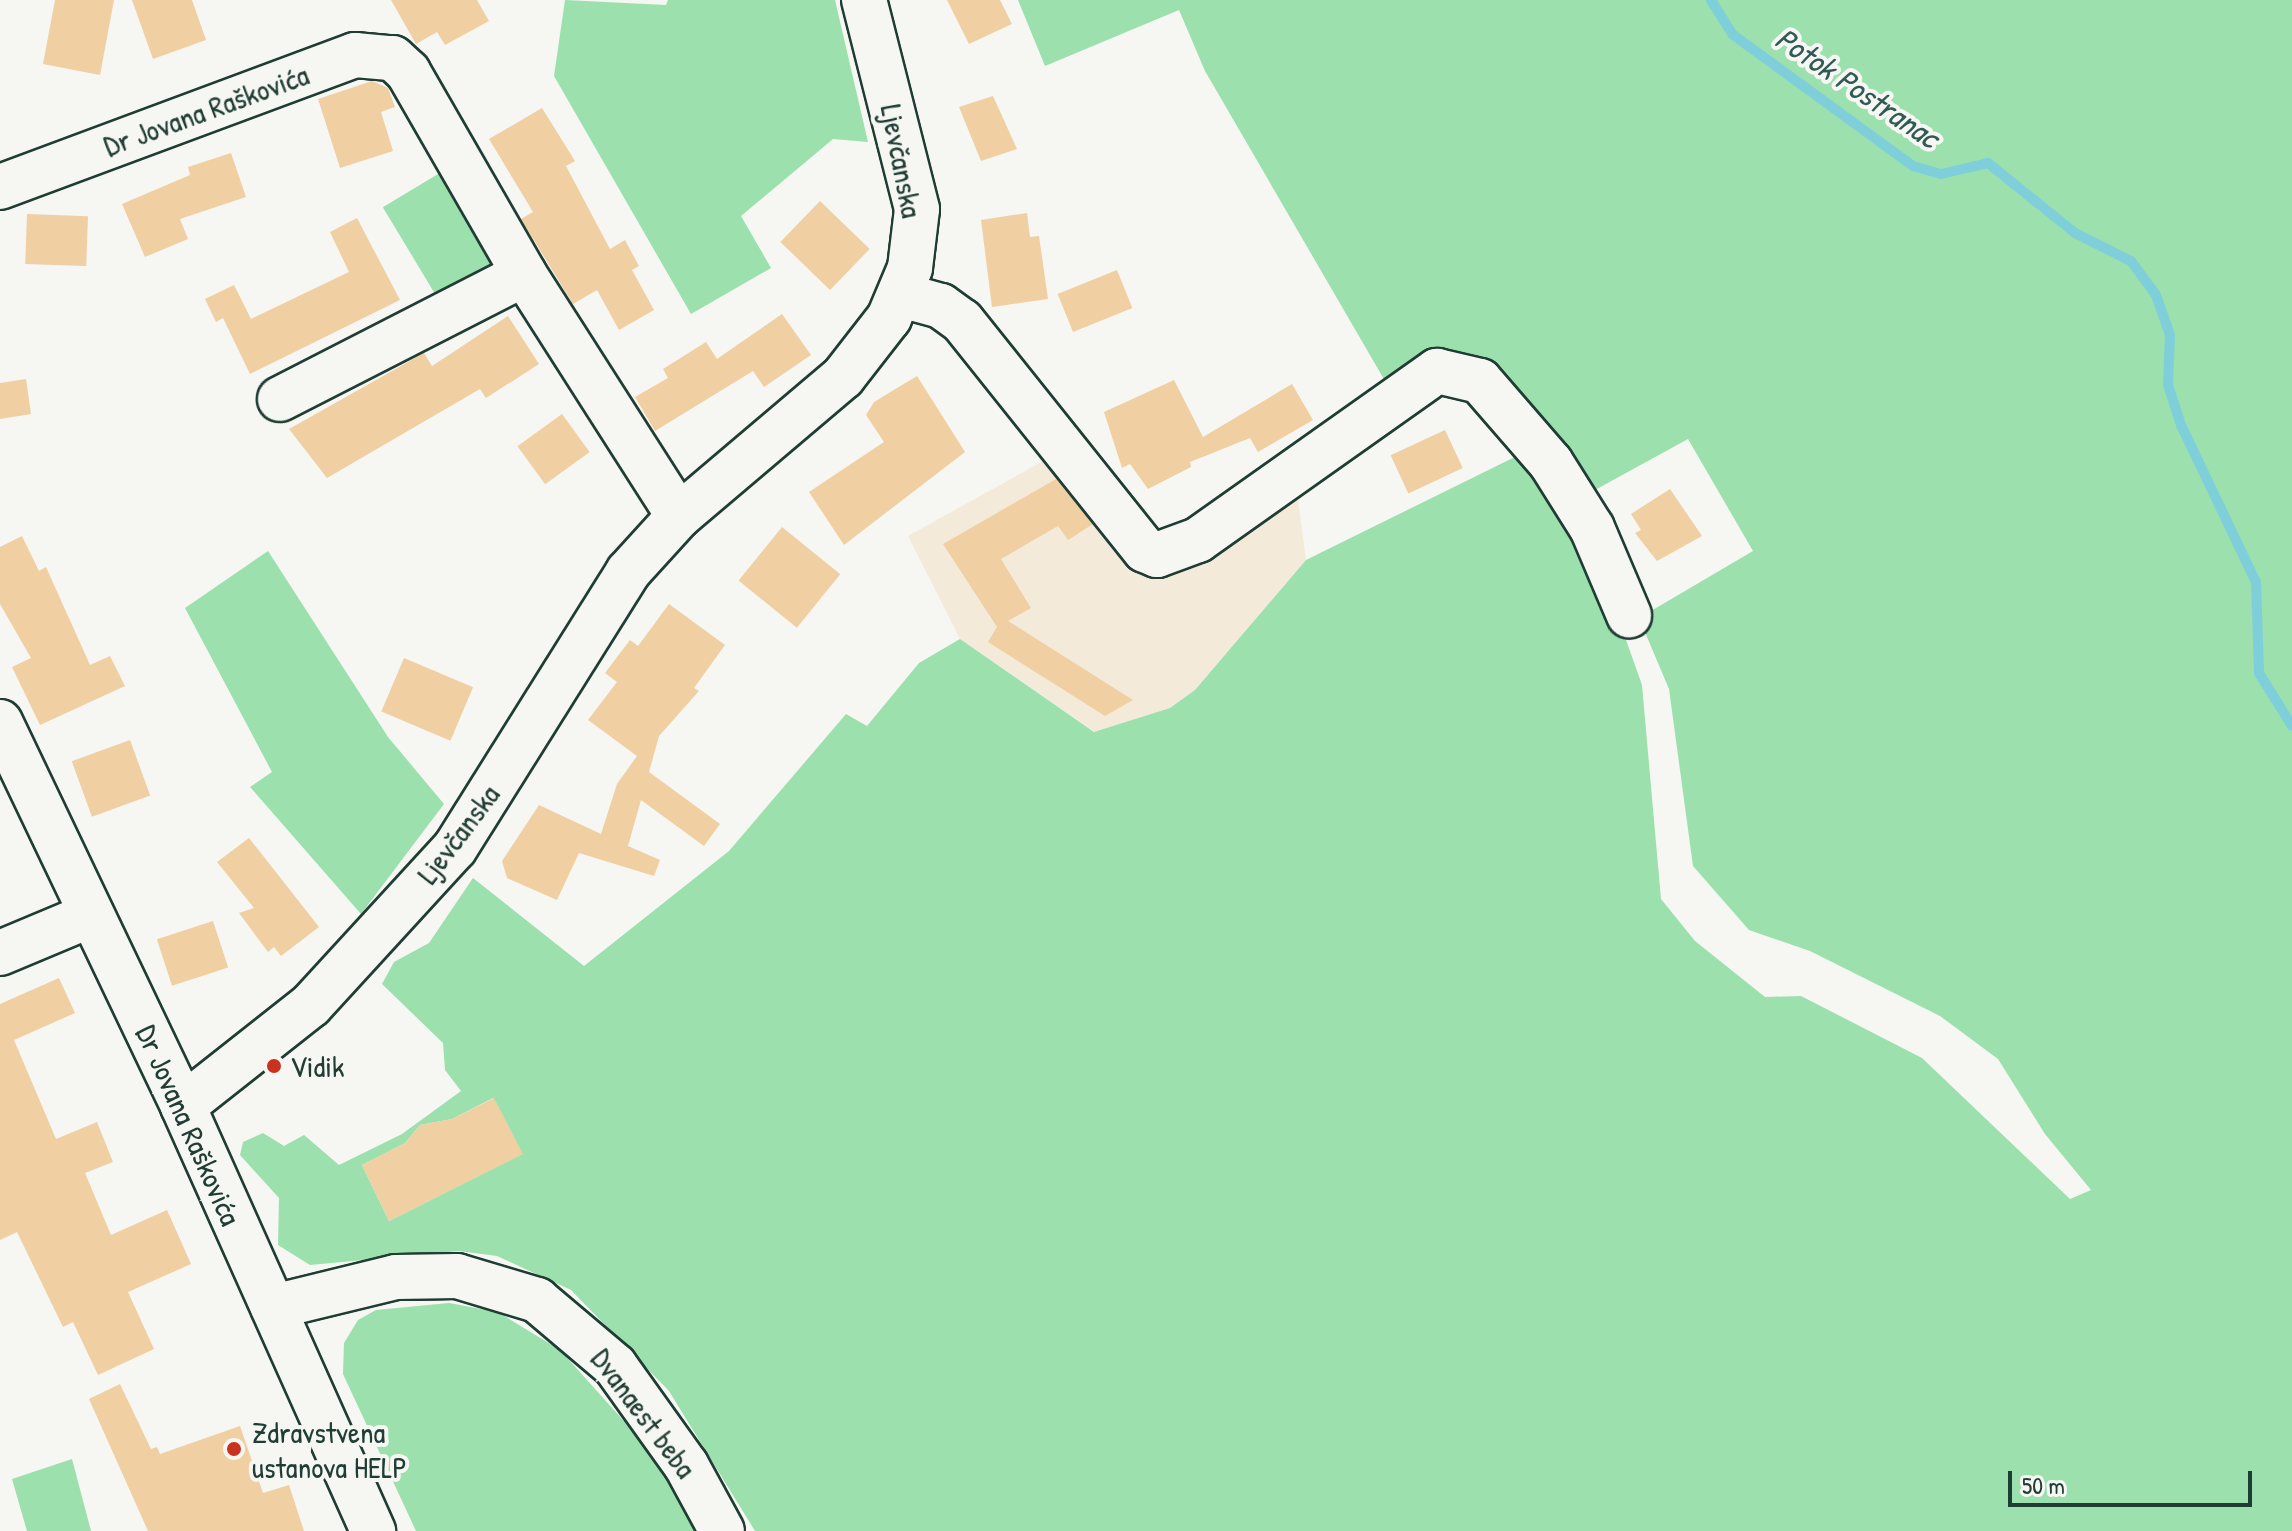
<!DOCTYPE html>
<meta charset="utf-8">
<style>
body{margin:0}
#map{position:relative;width:2292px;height:1531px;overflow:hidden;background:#f6f6f2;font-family:"Patrick Hand",sans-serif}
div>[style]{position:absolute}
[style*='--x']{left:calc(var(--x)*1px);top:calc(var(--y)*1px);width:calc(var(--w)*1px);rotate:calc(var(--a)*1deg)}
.built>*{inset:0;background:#f4eada}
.green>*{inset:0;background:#9be0ad;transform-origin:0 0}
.stream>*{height:10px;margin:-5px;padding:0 5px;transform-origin:5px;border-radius:5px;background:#7fcfdb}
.building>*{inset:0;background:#f0cfa2;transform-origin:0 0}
.roads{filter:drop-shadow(2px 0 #1f3d34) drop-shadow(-2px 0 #1f3d34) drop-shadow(0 2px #1f3d34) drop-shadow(0 -2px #1f3d34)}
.minor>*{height:44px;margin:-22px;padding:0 22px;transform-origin:22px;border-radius:22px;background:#f6f6f2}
.dots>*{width:22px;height:22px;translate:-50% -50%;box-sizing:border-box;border:4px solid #f6f6f2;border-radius:50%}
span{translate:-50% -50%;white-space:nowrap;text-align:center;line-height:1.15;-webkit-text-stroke:8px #f6f6f2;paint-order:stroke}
.street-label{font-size:30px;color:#1f3d34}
.poi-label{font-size:30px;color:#1f3d34}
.left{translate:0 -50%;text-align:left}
.water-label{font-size:32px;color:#325a55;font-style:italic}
.scale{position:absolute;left:2008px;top:1471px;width:244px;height:36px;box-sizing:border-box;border:4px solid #1f3d34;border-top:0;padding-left:10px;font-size:24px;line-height:28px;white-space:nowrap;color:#1f3d34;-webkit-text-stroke:6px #f6f6f2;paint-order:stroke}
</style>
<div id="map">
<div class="built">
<div style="clip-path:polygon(1061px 451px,1139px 558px,1296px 484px,1306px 560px,1195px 690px,1170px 708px,1095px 732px,960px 639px,908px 536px)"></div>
</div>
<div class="green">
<div style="clip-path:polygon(565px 0,666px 5px,668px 0,835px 0,868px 142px,833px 139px,741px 216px,771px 268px,691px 314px,554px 76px)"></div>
<div style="clip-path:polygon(evenodd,1018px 0,2292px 0,2292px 1531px,755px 1531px,669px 1391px,571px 1290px,497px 1256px,459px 1251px,310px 1265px,278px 1245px,279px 1198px,240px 1155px,243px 1142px,263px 1133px,284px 1146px,304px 1135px,339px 1165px,402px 1134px,461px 1091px,445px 1070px,443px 1043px,382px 984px,394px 962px,429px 943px,473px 878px,584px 966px,729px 851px,846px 714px,867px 726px,919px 663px,960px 639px,1094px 732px,1170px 708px,1195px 690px,1306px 560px,1533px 448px,1614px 606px,1642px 685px,1661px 899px,1695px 941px,1765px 997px,1801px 996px,1922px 1058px,2070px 1199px,2091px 1190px,2045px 1134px,1998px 1059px,1940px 1016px,1810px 951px,1749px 930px,1693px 866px,1669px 689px,1639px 618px,1753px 551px,1688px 439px,1584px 496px,1456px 358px,1427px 351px,1392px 393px,1205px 71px,1179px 10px,1045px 66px,1018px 0,493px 1098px,522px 1154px,389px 1221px,362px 1165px,405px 1143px,420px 1125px,452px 1119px,493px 1098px)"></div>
<div style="left:448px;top:168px;width:114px;height:76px;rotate:59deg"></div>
<div style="clip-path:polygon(268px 551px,388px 737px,444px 804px,361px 914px,250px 787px,272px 772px,185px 608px)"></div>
<div style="clip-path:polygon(449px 1303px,498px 1312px,560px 1350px,649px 1449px,697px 1531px,416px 1531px,343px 1374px,344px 1343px,358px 1320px,376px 1310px)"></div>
<div style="clip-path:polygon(72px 1459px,91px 1531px,27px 1531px,12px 1479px)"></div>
</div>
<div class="stream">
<div style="--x:1711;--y:0;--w:40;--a:58"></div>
<div style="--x:1732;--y:34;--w:224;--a:36.1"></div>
<div style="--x:1913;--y:166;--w:29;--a:16"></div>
<div style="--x:1941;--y:174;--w:48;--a:-13.2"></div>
<div style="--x:1988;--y:163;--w:112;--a:38.8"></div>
<div style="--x:2075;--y:233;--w:63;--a:26.6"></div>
<div style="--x:2131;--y:261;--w:42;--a:53.7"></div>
<div style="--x:2156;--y:295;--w:42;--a:70.7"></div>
<div style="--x:2170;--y:335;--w:50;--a:92.3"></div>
<div style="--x:2168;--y:385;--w:42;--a:72"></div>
<div style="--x:2181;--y:425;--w:174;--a:64.5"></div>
<div style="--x:2256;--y:582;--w:91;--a:88.1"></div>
<div style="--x:2259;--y:673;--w:62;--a:58.1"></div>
</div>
<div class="building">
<div style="clip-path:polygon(55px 0,114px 0,100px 75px,43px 64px)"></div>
<div style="clip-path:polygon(132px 0,192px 0,206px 40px,153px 59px)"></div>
<div style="clip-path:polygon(391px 0,477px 0,489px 21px,445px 45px,437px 32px,416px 44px)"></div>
<div style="clip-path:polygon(947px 0,1000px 0,1012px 24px,969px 44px)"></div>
<div style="clip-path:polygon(372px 81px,388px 88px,395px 107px,381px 112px,393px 151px,340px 168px,318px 99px)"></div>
<div style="clip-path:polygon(993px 96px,1017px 149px,981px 161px,959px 107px)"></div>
<div style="clip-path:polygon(542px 108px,575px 161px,566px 166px,610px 249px,625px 240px,639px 266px,632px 270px,654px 310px,619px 330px,597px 290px,573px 304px,521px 219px,533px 212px,489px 139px)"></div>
<div style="clip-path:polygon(231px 153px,246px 197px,180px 219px,188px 239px,145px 257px,122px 204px,190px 175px,188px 167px)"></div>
<div style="left:820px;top:201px;width:69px;height:57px;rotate:44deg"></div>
<div style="clip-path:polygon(1027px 213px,1030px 237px,1039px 236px,1048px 299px,992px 307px,981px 220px)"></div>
<div style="left:27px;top:214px;width:61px;height:50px;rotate:2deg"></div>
<div style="clip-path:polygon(357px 218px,400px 300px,250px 374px,223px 318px,216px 322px,205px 299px,234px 285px,251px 319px,349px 272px,330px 232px)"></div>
<div style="left:1117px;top:270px;width:41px;height:64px;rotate:68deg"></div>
<div style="clip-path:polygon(782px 314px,811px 355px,764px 387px,753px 371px,655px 431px,635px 397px,668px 378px,663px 369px,706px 342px,717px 359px)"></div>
<div style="clip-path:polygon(508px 316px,539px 364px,486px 398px,480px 389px,327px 478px,289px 429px,424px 353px,432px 366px)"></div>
<div style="clip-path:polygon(917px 376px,965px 452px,844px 545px,809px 492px,884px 442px,866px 415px,874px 402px)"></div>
<div style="clip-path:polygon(26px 379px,31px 414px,0 419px,0 383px)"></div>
<div style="clip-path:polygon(1174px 380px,1203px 437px,1292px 384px,1313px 420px,1258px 452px,1250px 438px,1190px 462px,1191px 467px,1148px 489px,1130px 464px,1122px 468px,1104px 412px)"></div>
<div style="left:562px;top:414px;width:47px;height:55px;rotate:54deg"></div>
<div style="left:1445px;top:430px;width:42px;height:60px;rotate:65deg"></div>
<div style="clip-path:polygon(1056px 479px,1093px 524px,1068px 540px,1058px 526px,1001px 559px,1031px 608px,1008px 621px,1133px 700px,1105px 716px,988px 642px,997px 627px,943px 544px)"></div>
<div style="clip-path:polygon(1670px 489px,1702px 536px,1657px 561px,1635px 533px,1641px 530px,1631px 514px)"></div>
<div style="left:782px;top:527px;width:75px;height:69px;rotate:39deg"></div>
<div style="clip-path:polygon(22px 536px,39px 571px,46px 567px,90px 665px,110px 656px,125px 686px,40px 725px,12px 667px,31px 658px,0 604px,0 547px)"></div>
<div style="clip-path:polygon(669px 604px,725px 645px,694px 688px,699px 691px,659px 736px,649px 772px,720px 824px,704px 846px,641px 800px,628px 846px,660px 860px,654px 876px,579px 853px,557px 900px,507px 878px,502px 861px,539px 805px,601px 834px,617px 784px,637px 756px,588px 720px,617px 682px,605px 673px,630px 640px,638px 646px)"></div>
<div style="left:404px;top:658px;width:75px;height:58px;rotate:23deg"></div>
<div style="left:130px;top:740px;width:59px;height:62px;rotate:70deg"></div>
<div style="clip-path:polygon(249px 838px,319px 927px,281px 956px,274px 947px,268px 952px,239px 913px,254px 908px,217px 862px)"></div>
<div style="left:213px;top:921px;width:49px;height:59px;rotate:72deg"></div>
<div style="clip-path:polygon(59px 978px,75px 1013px,14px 1040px,56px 1139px,97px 1122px,113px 1162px,85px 1173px,111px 1235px,167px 1210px,191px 1264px,128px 1292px,154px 1349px,98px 1375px,73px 1322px,63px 1327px,17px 1232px,0 1240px,0 1004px)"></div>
<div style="clip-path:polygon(494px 1098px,523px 1154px,389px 1221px,362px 1165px,405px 1143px,420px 1125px,452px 1119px)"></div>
<div style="clip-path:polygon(120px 1384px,151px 1449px,157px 1447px,160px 1454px,240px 1426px,263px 1493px,289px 1485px,304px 1531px,148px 1531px,89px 1399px)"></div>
</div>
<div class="roads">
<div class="minor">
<div style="--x:0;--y:187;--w:379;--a:-20.4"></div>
<div style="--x:355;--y:55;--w:38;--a:5"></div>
<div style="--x:393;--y:58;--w:21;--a:43"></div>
<div style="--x:408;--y:72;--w:233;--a:60.1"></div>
<div style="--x:524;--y:274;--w:287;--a:57.4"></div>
<div style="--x:901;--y:295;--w:41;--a:15.4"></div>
<div style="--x:941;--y:306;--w:26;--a:36"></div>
<div style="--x:962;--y:321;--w:293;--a:51.4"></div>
<div style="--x:1145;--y:550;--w:13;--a:23"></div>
<div style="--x:1157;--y:555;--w:44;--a:-20.1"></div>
<div style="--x:1198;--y:540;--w:293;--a:-35.3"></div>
<div style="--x:1437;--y:371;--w:44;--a:13.1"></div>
<div style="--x:1480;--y:381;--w:108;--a:49.1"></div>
<div style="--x:1551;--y:463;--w:77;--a:57.8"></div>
<div style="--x:1592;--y:528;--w:95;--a:67"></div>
<div style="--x:280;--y:399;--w:274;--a:-27.1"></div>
<div style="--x:0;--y:722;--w:425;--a:64.5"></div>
<div style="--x:183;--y:1106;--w:466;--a:65.9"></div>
<div style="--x:0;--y:953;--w:99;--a:-22.7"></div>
<div style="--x:183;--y:1106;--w:163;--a:-38.3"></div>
<div style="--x:311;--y:1005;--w:213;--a:-47.5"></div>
<div style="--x:455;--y:848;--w:326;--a:-57.9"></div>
<div style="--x:628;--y:572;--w:76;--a:-47.7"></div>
<div style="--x:679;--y:516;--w:215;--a:-40.3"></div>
<div style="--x:843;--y:377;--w:75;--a:-52.1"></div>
<div style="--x:889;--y:318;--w:54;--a:-67.2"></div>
<div style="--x:910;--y:268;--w:59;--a:-83.2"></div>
<div style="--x:917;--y:209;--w:216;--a:-104.2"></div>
<div style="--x:273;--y:1307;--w:127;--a:-13.7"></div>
<div style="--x:396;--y:1277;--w:61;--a:-0.9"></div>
<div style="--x:457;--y:1276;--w:84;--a:16.7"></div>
<div style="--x:537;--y:1300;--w:102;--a:40.2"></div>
<div style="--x:615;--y:1366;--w:122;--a:54.4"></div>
<div style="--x:686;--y:1465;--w:75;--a:61.4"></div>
</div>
</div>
<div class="dots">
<div style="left:274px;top:1066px;background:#c8321e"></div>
<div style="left:234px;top:1449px;background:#c8321e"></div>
</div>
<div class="street-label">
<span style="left:206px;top:110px;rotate:-20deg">Dr Jovana Raškovića</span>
<span style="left:902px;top:161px;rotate:79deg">Ljevčanska</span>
<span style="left:458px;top:834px;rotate:-53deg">Ljevčanska</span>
<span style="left:189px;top:1125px;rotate:66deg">Dr Jovana Raškovića</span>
<span style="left:644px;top:1413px;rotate:53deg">Dvanaest beba</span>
</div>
<div class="poi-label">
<span class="left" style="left:290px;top:1066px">Vidik</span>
<span class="left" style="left:252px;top:1449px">Zdravstvena<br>ustanova HELP</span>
</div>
<div class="water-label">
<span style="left:1857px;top:88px;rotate:34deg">Potok Postranac</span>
</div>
<div class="scale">50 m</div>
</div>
